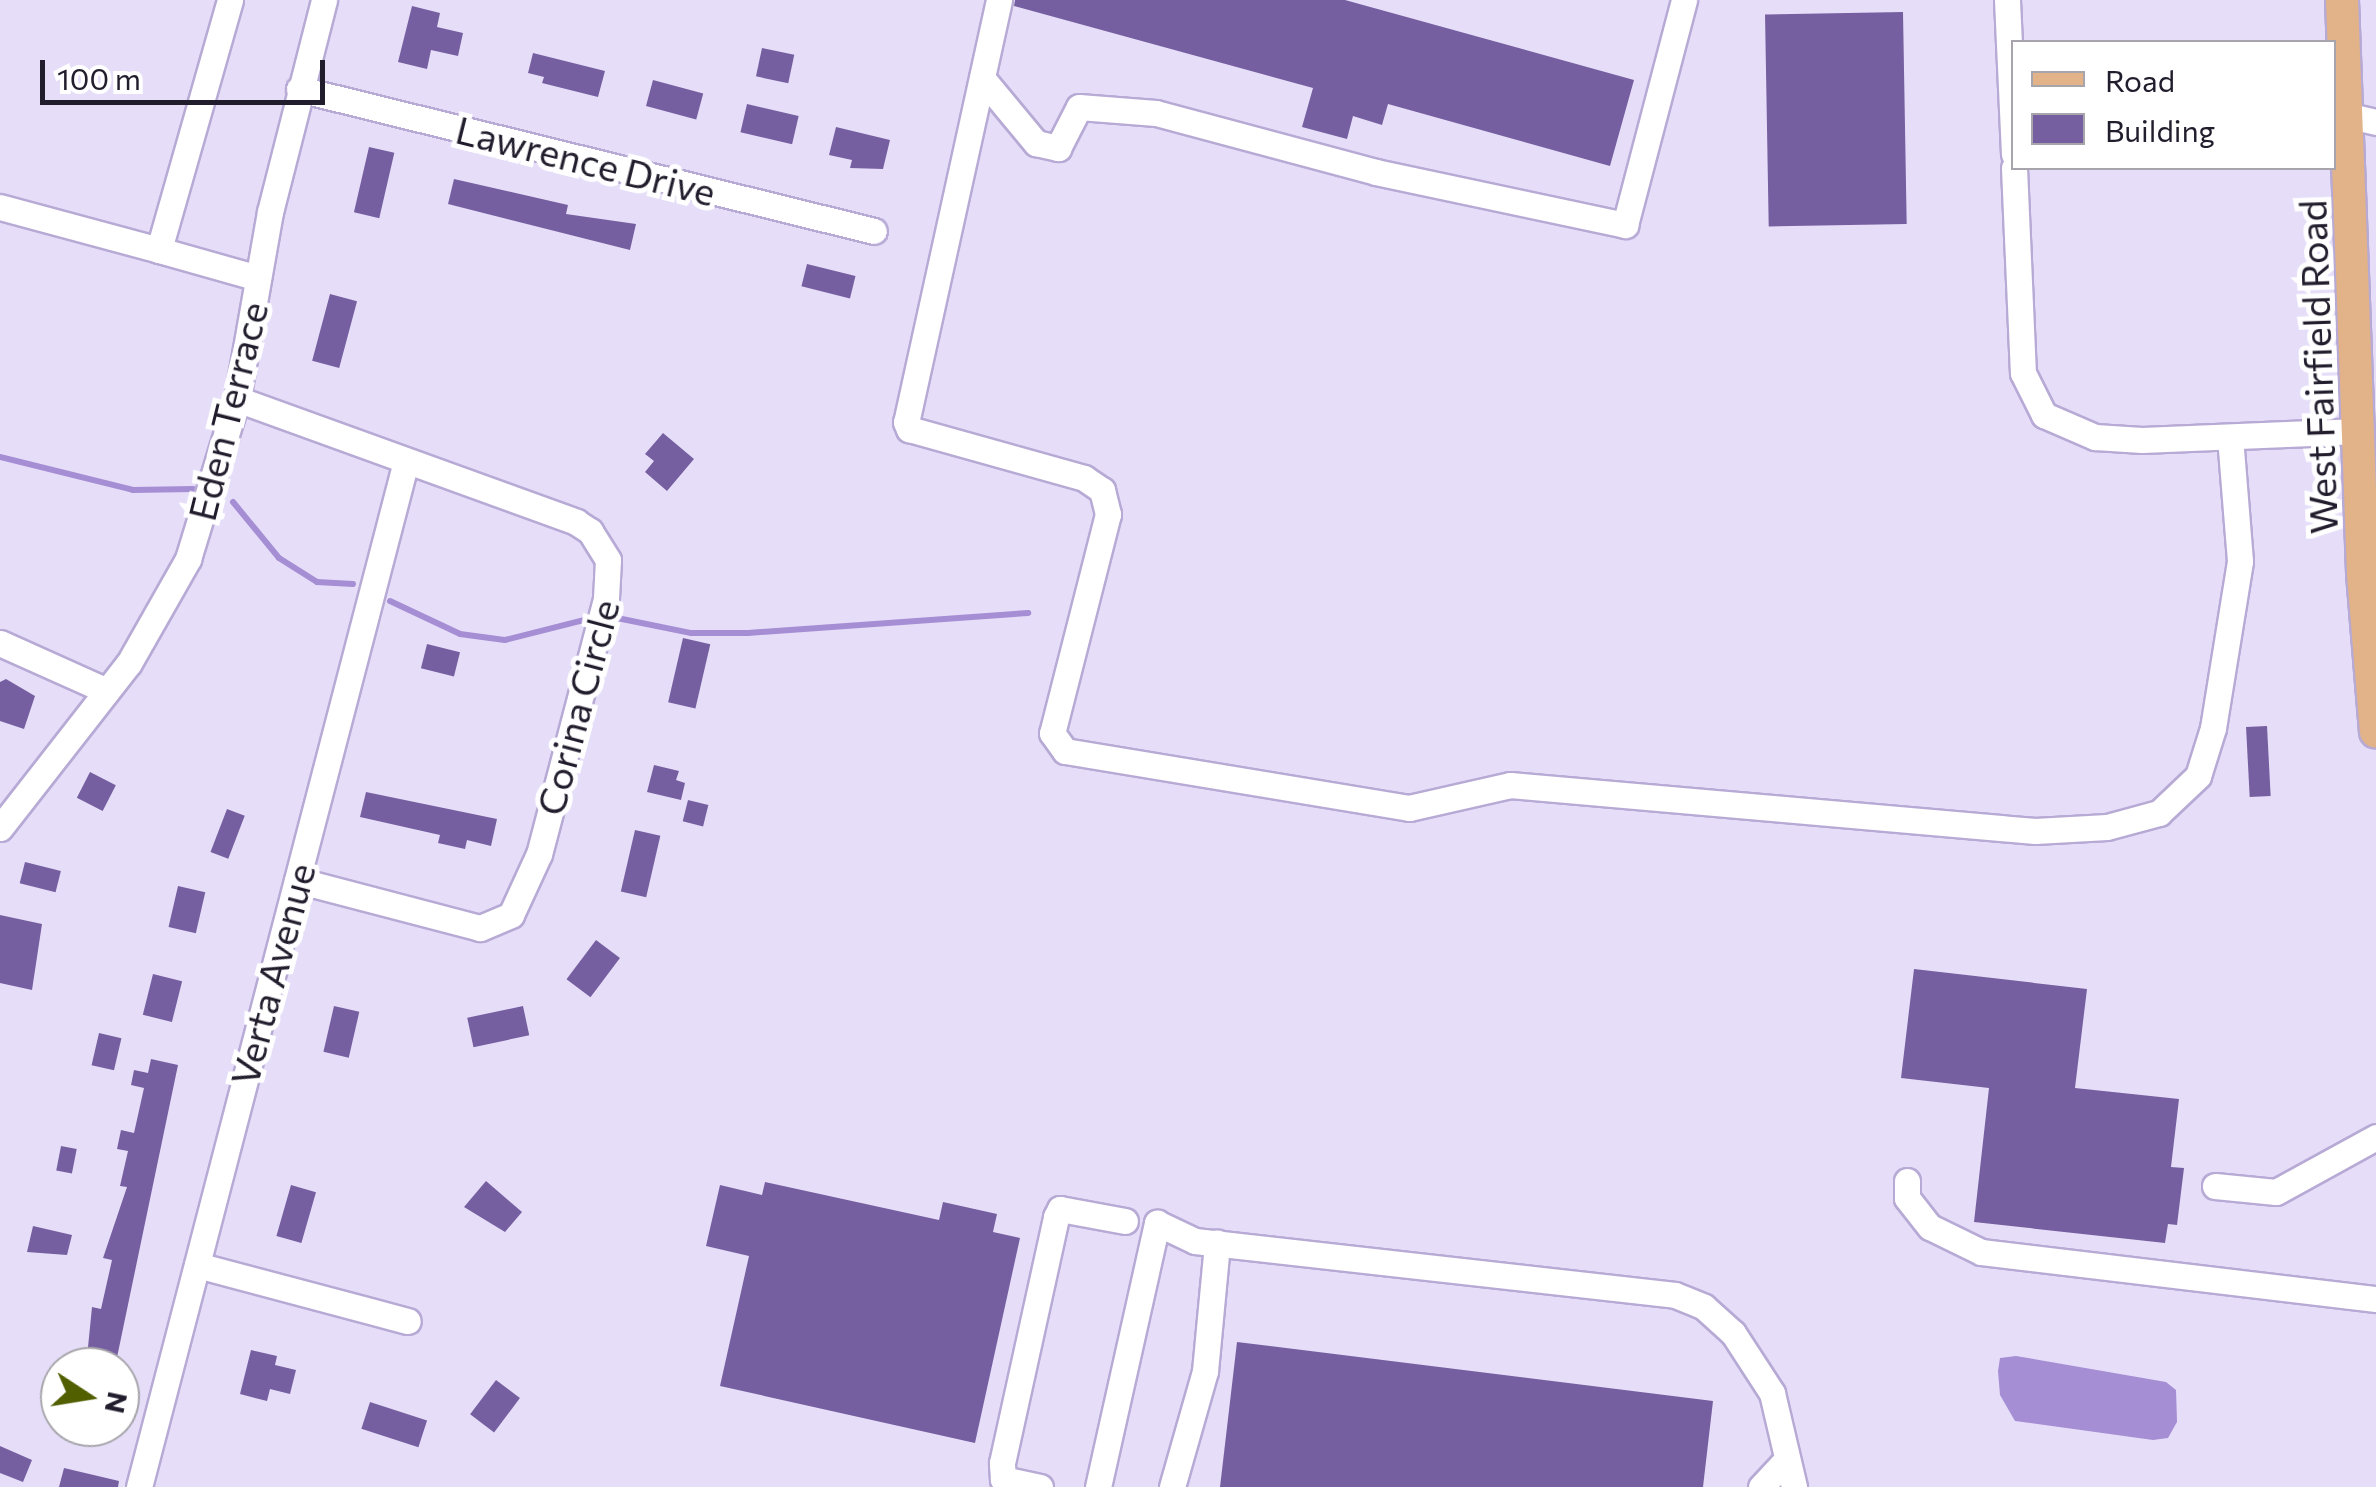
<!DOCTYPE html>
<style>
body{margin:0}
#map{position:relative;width:2376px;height:1487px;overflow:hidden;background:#e6def9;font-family:Commissioner,sans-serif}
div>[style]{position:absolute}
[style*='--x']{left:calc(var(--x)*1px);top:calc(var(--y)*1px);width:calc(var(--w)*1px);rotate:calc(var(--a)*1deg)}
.water>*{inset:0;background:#a58ed3}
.stream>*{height:6px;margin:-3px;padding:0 3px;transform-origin:3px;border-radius:3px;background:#a58ed3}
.building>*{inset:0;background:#765fa0;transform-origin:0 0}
.roads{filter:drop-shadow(2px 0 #b7aad5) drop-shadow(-2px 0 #b7aad5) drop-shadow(0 2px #b7aad5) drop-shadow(0 -2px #b7aad5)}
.minor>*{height:25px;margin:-12.5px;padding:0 12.5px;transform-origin:12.5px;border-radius:12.5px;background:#fff}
.major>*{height:32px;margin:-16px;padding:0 16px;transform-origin:16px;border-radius:16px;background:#e2b389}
span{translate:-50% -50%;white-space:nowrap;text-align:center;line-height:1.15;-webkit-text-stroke:10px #fff;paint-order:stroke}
.street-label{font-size:38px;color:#221d2d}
.legend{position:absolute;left:2011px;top:40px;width:325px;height:130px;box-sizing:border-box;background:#fff;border:2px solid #a7a5ab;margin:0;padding:12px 18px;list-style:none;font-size:30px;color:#221d2d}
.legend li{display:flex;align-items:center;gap:20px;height:50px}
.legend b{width:50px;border:2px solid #a7a5ab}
.north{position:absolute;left:40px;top:1347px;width:100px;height:100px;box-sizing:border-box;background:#fff;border:2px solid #a7a5ab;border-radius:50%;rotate:102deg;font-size:28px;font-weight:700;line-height:40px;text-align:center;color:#221d2d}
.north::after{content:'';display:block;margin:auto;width:35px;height:45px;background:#525f00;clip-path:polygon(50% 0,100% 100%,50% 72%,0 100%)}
.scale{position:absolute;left:40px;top:60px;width:285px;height:45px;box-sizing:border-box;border:5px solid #221d2d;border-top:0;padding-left:12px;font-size:30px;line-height:35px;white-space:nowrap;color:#221d2d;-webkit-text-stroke:8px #fff;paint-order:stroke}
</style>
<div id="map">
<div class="water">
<div style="clip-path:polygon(2016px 1356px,2166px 1382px,2176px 1390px,2177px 1422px,2168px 1438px,2153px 1440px,2015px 1421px,2000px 1395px,1998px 1371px,2000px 1358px)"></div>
</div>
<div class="stream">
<div style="--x:0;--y:457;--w:137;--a:13.9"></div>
<div style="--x:133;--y:490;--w:60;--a:-1"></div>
<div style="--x:233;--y:502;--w:72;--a:50.6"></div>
<div style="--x:279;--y:558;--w:45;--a:32.3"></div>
<div style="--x:317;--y:582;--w:36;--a:3"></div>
<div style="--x:390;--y:601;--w:77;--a:25.2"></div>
<div style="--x:460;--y:634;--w:45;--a:7.6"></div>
<div style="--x:505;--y:640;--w:81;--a:-14.2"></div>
<div style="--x:617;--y:618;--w:76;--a:11.5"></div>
<div style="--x:691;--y:633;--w:57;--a:0"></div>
<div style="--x:748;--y:633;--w:281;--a:-4.1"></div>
</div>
<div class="building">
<div style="clip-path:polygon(1015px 0,1345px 0,1634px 80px,1610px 166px,1388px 104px,1382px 125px,1353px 116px,1347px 139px,1302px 127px,1313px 88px,1014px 6px)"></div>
<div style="clip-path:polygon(412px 6px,440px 13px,437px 27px,463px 33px,458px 56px,431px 50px,427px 69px,398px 62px)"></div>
<div style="left:1903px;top:12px;width:212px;height:138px;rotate:89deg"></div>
<div style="left:762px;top:48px;width:33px;height:29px;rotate:12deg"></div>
<div style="clip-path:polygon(533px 53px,605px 71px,598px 97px,542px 83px,544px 77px,528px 73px)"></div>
<div style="left:653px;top:80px;width:52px;height:27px;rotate:15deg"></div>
<div style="left:747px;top:104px;width:53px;height:29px;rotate:13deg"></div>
<div style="clip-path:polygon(836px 127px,890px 140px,883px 169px,850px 168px,852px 160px,829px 155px)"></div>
<div style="left:369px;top:147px;width:26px;height:67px;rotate:13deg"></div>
<div style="clip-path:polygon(454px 179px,568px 205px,566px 214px,636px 224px,630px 250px,448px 204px)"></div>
<div style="left:807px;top:264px;width:50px;height:23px;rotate:14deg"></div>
<div style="left:330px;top:294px;width:28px;height:69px;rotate:15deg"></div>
<div style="clip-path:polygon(663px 433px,694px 459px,667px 491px,645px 472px,654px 461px,645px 454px)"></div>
<div style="left:683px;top:638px;width:28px;height:66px;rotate:13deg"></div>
<div style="left:427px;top:644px;width:34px;height:25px;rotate:14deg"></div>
<div style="clip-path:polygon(6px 679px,35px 696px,24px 729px,0 721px,0 682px)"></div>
<div style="left:2267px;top:726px;width:70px;height:21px;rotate:87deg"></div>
<div style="clip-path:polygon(654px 765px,679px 771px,676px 780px,685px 783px,681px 800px,647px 792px)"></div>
<div style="left:90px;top:772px;width:29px;height:29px;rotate:27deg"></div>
<div style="clip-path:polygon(366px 792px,497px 819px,491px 846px,467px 840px,465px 849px,438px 843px,440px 835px,360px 817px)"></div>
<div style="left:688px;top:800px;width:21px;height:22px;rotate:14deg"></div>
<div style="left:227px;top:809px;width:19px;height:46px;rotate:21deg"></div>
<div style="left:635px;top:830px;width:26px;height:63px;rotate:13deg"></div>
<div style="left:25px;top:862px;width:37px;height:22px;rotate:14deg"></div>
<div style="left:178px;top:886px;width:28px;height:42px;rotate:13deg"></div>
<div style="clip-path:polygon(0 915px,42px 924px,32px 990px,0 983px)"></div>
<div style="left:596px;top:940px;width:30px;height:49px;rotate:37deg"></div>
<div style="clip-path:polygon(1914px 969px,2087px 989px,2075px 1088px,2179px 1099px,2171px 1167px,2184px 1168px,2177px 1225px,2168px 1224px,2165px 1243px,1974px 1222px,1989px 1088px,1901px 1078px)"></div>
<div style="left:153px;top:974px;width:30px;height:42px;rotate:14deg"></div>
<div style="left:334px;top:1006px;width:26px;height:47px;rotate:13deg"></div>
<div style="left:523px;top:1006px;width:30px;height:57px;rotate:78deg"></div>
<div style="left:99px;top:1033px;width:23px;height:33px;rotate:13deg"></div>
<div style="clip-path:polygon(151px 1059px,178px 1065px,115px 1367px,86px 1367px,92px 1307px,101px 1309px,112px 1260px,103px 1258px,127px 1187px,120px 1186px,128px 1151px,117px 1149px,121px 1130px,134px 1133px,144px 1088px,131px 1085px,134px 1070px,148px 1073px)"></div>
<div style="left:61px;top:1146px;width:16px;height:25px;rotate:11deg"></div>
<div style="clip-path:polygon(486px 1181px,522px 1212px,505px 1232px,464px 1207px)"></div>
<div style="clip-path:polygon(765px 1182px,939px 1220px,943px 1202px,997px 1214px,993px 1232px,1020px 1238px,975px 1443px,720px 1386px,749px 1256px,706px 1246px,720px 1185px,762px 1195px)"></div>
<div style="left:291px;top:1185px;width:26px;height:53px;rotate:16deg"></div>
<div style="clip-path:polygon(33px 1226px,72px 1235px,67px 1255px,27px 1252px)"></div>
<div style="clip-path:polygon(1237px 1342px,1713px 1401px,1703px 1487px,1220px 1487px)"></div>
<div style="clip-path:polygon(251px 1350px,277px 1356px,275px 1365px,296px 1370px,290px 1394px,270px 1389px,267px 1401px,240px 1394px)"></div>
<div style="left:496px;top:1380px;width:30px;height:43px;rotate:37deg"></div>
<div style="left:370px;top:1402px;width:60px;height:28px;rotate:18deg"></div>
<div style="clip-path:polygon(0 1446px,32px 1460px,23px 1482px,0 1473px)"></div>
<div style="clip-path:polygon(64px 1468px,119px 1481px,118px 1487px,59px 1487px)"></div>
</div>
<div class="roads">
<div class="minor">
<div style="--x:230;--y:0;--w:260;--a:105.9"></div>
<div style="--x:159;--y:250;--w:103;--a:15.8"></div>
<div style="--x:999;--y:0;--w:432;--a:102.4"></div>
<div style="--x:906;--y:422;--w:8;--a:67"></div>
<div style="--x:909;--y:429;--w:182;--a:15.6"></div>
<div style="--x:1084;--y:478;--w:22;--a:34"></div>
<div style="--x:1102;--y:490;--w:25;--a:76"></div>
<div style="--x:1108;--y:514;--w:226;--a:104.3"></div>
<div style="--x:1052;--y:733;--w:22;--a:54"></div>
<div style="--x:1065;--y:751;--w:349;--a:9.4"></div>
<div style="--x:1409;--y:808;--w:104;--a:-12.8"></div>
<div style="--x:1510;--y:785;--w:527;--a:5.01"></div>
<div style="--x:2035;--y:831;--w:72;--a:-3.2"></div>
<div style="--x:2107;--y:827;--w:54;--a:-15.1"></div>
<div style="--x:2159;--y:813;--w:54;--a:-43.5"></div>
<div style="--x:2198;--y:776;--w:50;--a:-72.6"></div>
<div style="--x:2213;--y:728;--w:169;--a:-80.8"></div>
<div style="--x:2240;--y:561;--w:124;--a:-94.6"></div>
<div style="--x:2007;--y:0;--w:154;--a:87.4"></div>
<div style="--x:982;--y:78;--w:85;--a:50.3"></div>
<div style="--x:1036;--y:143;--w:23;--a:13"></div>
<div style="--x:1058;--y:148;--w:46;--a:-62.9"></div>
<div style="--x:1079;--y:107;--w:77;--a:4.5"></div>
<div style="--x:1156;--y:113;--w:228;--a:15"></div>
<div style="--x:1376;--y:172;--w:255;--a:12"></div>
<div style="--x:1625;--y:225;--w:233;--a:-75.3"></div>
<div style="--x:299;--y:89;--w:592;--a:13.87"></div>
<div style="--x:2350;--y:116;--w:27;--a:13"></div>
<div style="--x:2014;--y:168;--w:205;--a:87.5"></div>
<div style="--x:2023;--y:373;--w:47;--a:63.4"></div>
<div style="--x:2044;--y:415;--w:56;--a:23.3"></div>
<div style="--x:2095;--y:437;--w:47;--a:3.7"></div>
<div style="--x:2142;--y:440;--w:217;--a:-2.4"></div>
<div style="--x:0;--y:207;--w:165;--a:15.1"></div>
<div style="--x:237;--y:399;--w:361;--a:19.9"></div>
<div style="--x:576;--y:522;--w:17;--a:33"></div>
<div style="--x:590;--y:531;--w:34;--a:58"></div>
<div style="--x:608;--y:560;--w:39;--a:93"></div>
<div style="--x:606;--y:599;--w:264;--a:104.7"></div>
<div style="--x:539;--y:854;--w:67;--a:114.7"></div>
<div style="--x:511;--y:915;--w:34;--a:157"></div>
<div style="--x:480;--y:928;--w:189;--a:-165.3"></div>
<div style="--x:0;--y:643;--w:117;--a:24.2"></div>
<div style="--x:0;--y:828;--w:209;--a:-52"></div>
<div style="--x:129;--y:663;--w:120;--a:-60.4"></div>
<div style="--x:188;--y:559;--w:167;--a:-73"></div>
<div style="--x:237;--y:399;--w:190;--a:-80"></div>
<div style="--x:270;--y:212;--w:219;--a:-75.7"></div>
<div style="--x:1907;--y:1181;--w:17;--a:90"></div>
<div style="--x:1907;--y:1198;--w:37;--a:52"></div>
<div style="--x:1930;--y:1227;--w:57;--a:26.1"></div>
<div style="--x:1981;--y:1252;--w:398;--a:6.8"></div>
<div style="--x:2215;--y:1186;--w:61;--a:5.6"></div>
<div style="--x:2276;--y:1192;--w:114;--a:-28.8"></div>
<div style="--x:197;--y:1265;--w:218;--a:14.9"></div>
<div style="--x:139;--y:1487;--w:1060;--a:-75.41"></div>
<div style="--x:1040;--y:1487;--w:38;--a:-168"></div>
<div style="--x:1003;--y:1479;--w:16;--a:-94"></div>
<div style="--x:1002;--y:1463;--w:252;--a:-77.6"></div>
<div style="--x:1056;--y:1217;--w:9;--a:-63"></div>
<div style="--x:1060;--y:1209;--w:66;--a:10.5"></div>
<div style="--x:1098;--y:1487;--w:271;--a:-77.4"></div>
<div style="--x:1157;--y:1223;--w:42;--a:25.3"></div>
<div style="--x:1195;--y:1241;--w:483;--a:6.4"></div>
<div style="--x:1675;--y:1295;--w:31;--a:22"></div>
<div style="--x:1704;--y:1307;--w:39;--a:42"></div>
<div style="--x:1733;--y:1333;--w:72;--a:57"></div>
<div style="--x:1772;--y:1393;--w:97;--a:76.8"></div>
<div style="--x:1172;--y:1487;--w:121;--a:-74.1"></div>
<div style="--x:1205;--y:1371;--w:129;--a:-84.6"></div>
<div style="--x:1761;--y:1487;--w:38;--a:-47"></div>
</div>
<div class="major">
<div style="--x:2342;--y:0;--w:574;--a:87.9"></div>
<div style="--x:2363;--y:574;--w:158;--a:85.3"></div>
</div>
</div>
<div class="street-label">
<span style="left:586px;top:160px;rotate:14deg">Lawrence Drive</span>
<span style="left:2317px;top:367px;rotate:-92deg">West Fairfield Road</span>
<span style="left:227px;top:411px;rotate:-76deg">Eden Terrace</span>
<span style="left:577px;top:707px;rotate:-75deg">Corina Circle</span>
<span style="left:272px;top:974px;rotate:-75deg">Verta Avenue</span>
</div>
<ul class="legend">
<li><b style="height:12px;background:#e2b389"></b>Road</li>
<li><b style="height:28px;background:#765fa0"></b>Building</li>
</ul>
<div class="north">N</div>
<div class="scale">100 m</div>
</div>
